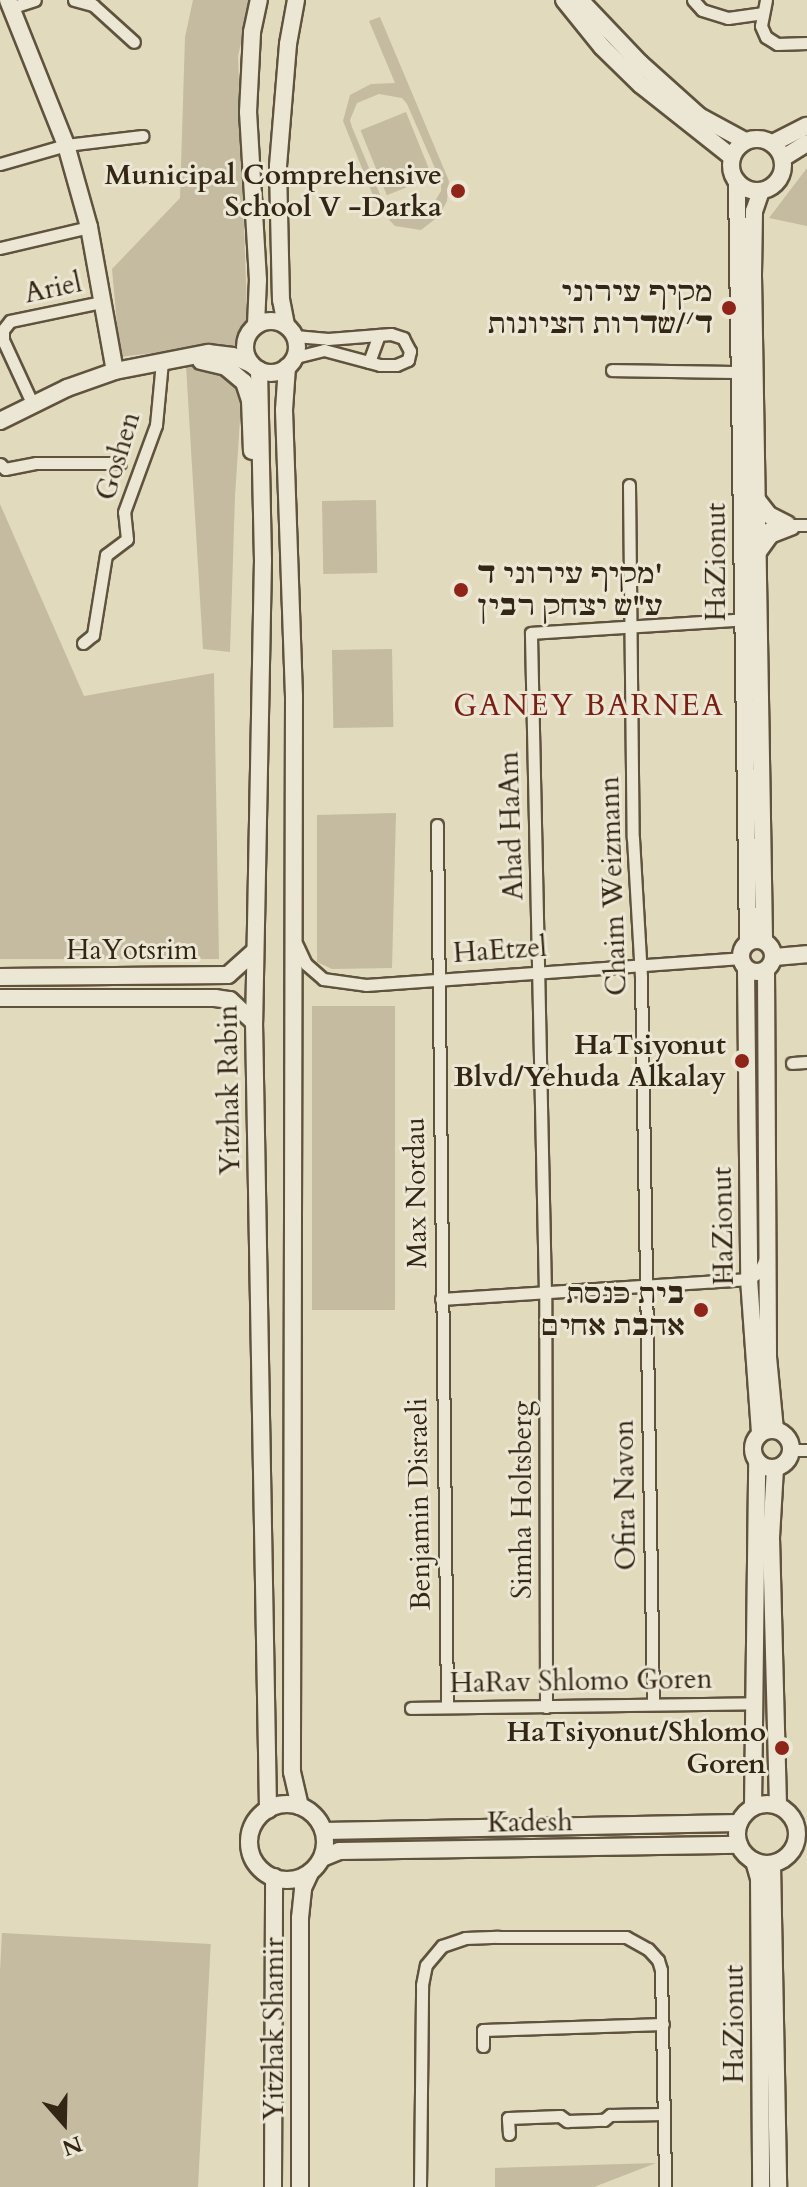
<!DOCTYPE html>
<meta charset="utf-8">
<style>
body{margin:0}
#map{position:relative;width:807px;height:2187px;overflow:hidden;background:#e2dabd;font-family:Cardo,"Frank Ruhl Libre",serif}
div>[style]{position:absolute}
[style*='--x']{left:calc(var(--x)*1px);top:calc(var(--y)*1px);width:calc(var(--w)*1px);rotate:calc(var(--a)*1deg)}
.green>*{inset:0;background:#c4bba0;transform-origin:0 0}
.roads{filter:drop-shadow(2px 0 #60533e) drop-shadow(-2px 0 #60533e) drop-shadow(0 2px #60533e) drop-shadow(0 -2px #60533e)}
.street>*{height:11px;margin:-5.5px;padding:0 5.5px;transform-origin:5.5px;border-radius:5.5px;background:#ece7d4}
.secondary>*{height:16px;margin:-8px;padding:0 8px;transform-origin:8px;border-radius:8px;background:#ece7d4}
.secondary>.ring{margin:-8px;padding:0;box-sizing:content-box;background:none;border:16px solid #ece7d4;border-radius:50%}
.dots>*{width:22px;height:22px;translate:-50% -50%;box-sizing:border-box;border:4px solid #ece7d4;border-radius:50%}
span{translate:-50% -50%;white-space:nowrap;text-align:center;line-height:1.15;-webkit-text-stroke:6px #ece7d4;paint-order:stroke}
.poi-label{font-size:28px;color:#342614;font-weight:700}
.right{translate:-100% -50%;text-align:right}
.left{translate:0 -50%;text-align:left}
.street-label{font-size:28px;color:#342614}
.neighbourhood-label{font-size:30px;color:#7a1f14;letter-spacing:2px}
.north{position:absolute;left:24px;top:2083px;width:80px;height:80px;-webkit-text-stroke:6px #ece7d4;paint-order:stroke;rotate:160deg;font-size:22px;font-weight:700;line-height:32px;text-align:center;color:#342614}
.north::after{content:'';display:block;margin:auto;width:28px;height:36px;background:#342614;clip-path:polygon(50% 0,100% 100%,50% 72%,0 100%)}
</style>
<div id="map">
<div class="green">
<div style="clip-path:polygon(193px 0,251px 0,238px 56px,247px 312px,235px 496px,230px 652px,203px 649px,185px 349px,120px 357px,112px 269px,180px 198px,185px 37px)"></div>
<div style="clip-path:polygon(evenodd,380px 17px,449px 181px,447px 201px,439px 216px,421px 230px,395px 226px,378px 208px,343px 121px,350px 95px,371px 84px,395px 83px,369px 21px,380px 17px,379px 94px,402px 98px,407px 104px,441px 182px,441px 191px,432px 206px,413px 219px,397px 215px,384px 204px,352px 127px,350px 120px,357px 103px,379px 94px)"></div>
<div style="left:406px;top:112px;width:70px;height:49px;rotate:68deg"></div>
<div style="clip-path:polygon(807px 168px,807px 226px,769px 218px)"></div>
<div style="left:376px;top:500px;width:73px;height:54px;rotate:89deg"></div>
<div style="clip-path:polygon(0 504px,84px 696px,214px 673px,219px 959px,0 959px)"></div>
<div style="left:392px;top:649px;width:78px;height:60px;rotate:89deg"></div>
<div style="clip-path:polygon(396px 813px,392px 968px,332px 969px,317px 962px,317px 815px)"></div>
<div style="left:395px;top:1006px;width:304px;height:83px;rotate:90deg"></div>
<div style="left:2px;top:1933px;width:209px;height:254px;rotate:3deg"></div>
<div style="clip-path:polygon(656px 2163px,594px 2187px,495px 2187px,495px 2168px)"></div>
</div>
<div class="roads">
<div class="street">
<div style="--x:74;--y:0;--w:20;--a:15"></div>
<div style="--x:93;--y:5;--w:55;--a:42.1"></div>
<div style="--x:693;--y:0;--w:13;--a:48"></div>
<div style="--x:702;--y:10;--w:27;--a:17"></div>
<div style="--x:728;--y:18;--w:34;--a:-8"></div>
<div style="--x:766;--y:0;--w:26;--a:101"></div>
<div style="--x:761;--y:26;--w:12;--a:66"></div>
<div style="--x:766;--y:37;--w:13;--a:32"></div>
<div style="--x:777;--y:44;--w:30;--a:-2"></div>
<div style="--x:10;--y:8;--w:26;--a:-18"></div>
<div style="--x:0;--y:164;--w:69;--a:-16.1"></div>
<div style="--x:66;--y:145;--w:77;--a:-6.8"></div>
<div style="--x:0;--y:248;--w:91;--a:-13.3"></div>
<div style="--x:295;--y:336;--w:33;--a:5"></div>
<div style="--x:328;--y:339;--w:63;--a:-4.5"></div>
<div style="--x:391;--y:334;--w:13;--a:18"></div>
<div style="--x:403;--y:338;--w:15;--a:62"></div>
<div style="--x:410;--y:351;--w:9;--a:103"></div>
<div style="--x:408;--y:360;--w:13;--a:157"></div>
<div style="--x:396;--y:365;--w:16;--a:180"></div>
<div style="--x:380;--y:365;--w:58;--a:-165"></div>
<div style="--x:324;--y:350;--w:30;--a:166"></div>
<div style="--x:369;--y:362;--w:29;--a:-70"></div>
<div style="--x:612;--y:370;--w:132;--a:0.9"></div>
<div style="--x:33;--y:405;--w:72;--a:-114.8"></div>
<div style="--x:3;--y:340;--w:10;--a:-90"></div>
<div style="--x:3;--y:330;--w:11;--a:-52"></div>
<div style="--x:10;--y:321;--w:94;--a:-11.7"></div>
<div style="--x:0;--y:464;--w:7;--a:45"></div>
<div style="--x:5;--y:469;--w:32;--a:-11"></div>
<div style="--x:36;--y:463;--w:84;--a:0"></div>
<div style="--x:629;--y:485;--w:353;--a:89.4"></div>
<div style="--x:633;--y:838;--w:139;--a:86.7"></div>
<div style="--x:641;--y:977;--w:727;--a:89.05"></div>
<div style="--x:755;--y:538;--w:22;--a:-36"></div>
<div style="--x:773;--y:525;--w:33;--a:0"></div>
<div style="--x:758;--y:555;--w:24;--a:-54"></div>
<div style="--x:772;--y:536;--w:22;--a:-21"></div>
<div style="--x:83;--y:643;--w:13;--a:-39"></div>
<div style="--x:93;--y:635;--w:81;--a:-80.8"></div>
<div style="--x:106;--y:555;--w:26;--a:-37"></div>
<div style="--x:127;--y:539;--w:27;--a:-96"></div>
<div style="--x:124;--y:512;--w:93;--a:-69.8"></div>
<div style="--x:156;--y:425;--w:64;--a:-84.6"></div>
<div style="--x:437;--y:825;--w:882;--a:89.35"></div>
<div style="--x:297;--y:945;--w:21;--a:65"></div>
<div style="--x:306;--y:964;--w:23;--a:41"></div>
<div style="--x:323;--y:979;--w:43;--a:7.9"></div>
<div style="--x:366;--y:985;--w:376;--a:-4.1"></div>
<div style="--x:792;--y:1063;--w:15;--a:-4"></div>
<div style="--x:441;--y:1299;--w:309;--a:-3.7"></div>
<div style="--x:749;--y:1279;--w:12;--a:-35"></div>
<div style="--x:759;--y:1272;--w:14;--a:-65"></div>
<div style="--x:791;--y:1450;--w:16;--a:0"></div>
<div style="--x:546;--y:1707;--w:414;--a:-90.1"></div>
<div style="--x:545;--y:1293;--w:660;--a:-91.22"></div>
<div style="--x:531;--y:633;--w:217;--a:-3.7"></div>
<div style="--x:411;--y:1708;--w:342;--a:-0.8"></div>
<div style="--x:483;--y:2046;--w:16;--a:-90"></div>
<div style="--x:483;--y:2030;--w:180;--a:-1.9"></div>
<div style="--x:509;--y:2134;--w:16;--a:-94"></div>
<div style="--x:508;--y:2118;--w:52;--a:-2.2"></div>
<div style="--x:560;--y:2116;--w:9;--a:36"></div>
<div style="--x:567;--y:2121;--w:37;--a:-2"></div>
<div style="--x:604;--y:2120;--w:8;--a:-40"></div>
<div style="--x:610;--y:2115;--w:54;--a:-1.1"></div>
<div style="--x:420;--y:2187;--w:202;--a:-89.4"></div>
<div style="--x:422;--y:1985;--w:20;--a:-79"></div>
<div style="--x:426;--y:1965;--w:25;--a:-50"></div>
<div style="--x:442;--y:1946;--w:24;--a:-19"></div>
<div style="--x:465;--y:1938;--w:33;--a:-2"></div>
<div style="--x:498;--y:1937;--w:128;--a:0"></div>
<div style="--x:626;--y:1937;--w:25;--a:29"></div>
<div style="--x:648;--y:1949;--w:15;--a:48"></div>
<div style="--x:658;--y:1960;--w:10;--a:73"></div>
<div style="--x:661;--y:1970;--w:217;--a:88.9"></div>
</div>
<div class="secondary">
<div style="--x:8;--y:0;--w:156;--a:68.2"></div>
<div style="--x:66;--y:145;--w:85;--a:74.3"></div>
<div style="--x:89;--y:227;--w:146;--a:79.8"></div>
<div style="--x:564;--y:0;--w:60;--a:51"></div>
<div style="--x:602;--y:47;--w:54;--a:44.3"></div>
<div style="--x:641;--y:85;--w:116;--a:38.4"></div>
<div style="--x:580;--y:0;--w:87;--a:46.4"></div>
<div style="--x:640;--y:63;--w:79;--a:41.9"></div>
<div style="--x:699;--y:116;--w:52;--a:28.5"></div>
<div class="ring" style="left:731px;top:139px;width:36px;height:36px"></div>
<div style="--x:773;--y:143;--w:38;--a:-27"></div>
<div style="--x:783;--y:158;--w:28;--a:-32"></div>
<div style="--x:737;--y:182;--w:760;--a:89.17"></div>
<div style="--x:761;--y:191;--w:21;--a:109"></div>
<div style="--x:754;--y:211;--w:65;--a:90.9"></div>
<div style="--x:753;--y:276;--w:665;--a:89.05"></div>
<div class="ring" style="left:245px;top:321px;width:36px;height:36px"></div>
<div style="--x:256;--y:325;--w:45;--a:-87.5"></div>
<div style="--x:258;--y:280;--w:168;--a:-93.4"></div>
<div style="--x:248;--y:112;--w:80;--a:-87.1"></div>
<div style="--x:252;--y:32;--w:33;--a:-78"></div>
<div style="--x:286;--y:325;--w:25;--a:-101"></div>
<div style="--x:281;--y:300;--w:134;--a:-91.3"></div>
<div style="--x:278;--y:166;--w:122;--a:-85.3"></div>
<div style="--x:288;--y:44;--w:45;--a:-79.7"></div>
<div style="--x:201;--y:361;--w:26;--a:13"></div>
<div style="--x:226;--y:367;--w:23;--a:40"></div>
<div style="--x:244;--y:382;--w:19;--a:72"></div>
<div style="--x:250;--y:400;--w:51;--a:87.8"></div>
<div style="--x:287;--y:367;--w:43;--a:94"></div>
<div style="--x:284;--y:410;--w:287;--a:88"></div>
<div style="--x:294;--y:697;--w:1075;--a:90.11"></div>
<div style="--x:292;--y:1772;--w:35;--a:77"></div>
<div style="--x:259;--y:370;--w:190;--a:88.8"></div>
<div style="--x:263;--y:560;--w:462;--a:91.1"></div>
<div style="--x:254;--y:1022;--w:788;--a:88.98"></div>
<div style="--x:0;--y:421;--w:75;--a:-26.2"></div>
<div style="--x:67;--y:388;--w:51;--a:-19.5"></div>
<div style="--x:115;--y:371;--w:95;--a:-11"></div>
<div style="--x:208;--y:353;--w:25;--a:7"></div>
<div style="--x:233;--y:356;--w:20;--a:24"></div>
<div style="--x:758;--y:501;--w:18;--a:52"></div>
<div style="--x:769;--y:515;--w:20;--a:27"></div>
<div class="ring" style="left:741px;top:940px;width:16px;height:16px"></div>
<div style="--x:774;--y:957;--w:33;--a:-5"></div>
<div style="--x:746;--y:969;--w:310;--a:89.4"></div>
<div style="--x:749;--y:1279;--w:154;--a:85.9"></div>
<div style="--x:766;--y:970;--w:387;--a:89.7"></div>
<div style="--x:768;--y:1357;--w:73;--a:84.5"></div>
<div style="--x:0;--y:977;--w:228;--a:-0.5"></div>
<div style="--x:228;--y:975;--w:36;--a:-42"></div>
<div style="--x:0;--y:998;--w:215;--a:0"></div>
<div style="--x:215;--y:998;--w:15;--a:8"></div>
<div style="--x:230;--y:1000;--w:33;--a:43"></div>
<div class="ring" style="left:753px;top:1430px;width:22px;height:22px"></div>
<div style="--x:775;--y:1468;--w:70;--a:93.3"></div>
<div style="--x:771;--y:1538;--w:268;--a:88.5"></div>
<div class="ring" style="left:737px;top:1804px;width:44px;height:44px"></div>
<div class="ring" style="left:249px;top:1804px;width:60px;height:60px"></div>
<div style="--x:753;--y:1807;--w:345;--a:-89.3"></div>
<div style="--x:324;--y:1831;--w:415;--a:-1.1"></div>
<div style="--x:322;--y:1858;--w:18;--a:-22"></div>
<div style="--x:339;--y:1851;--w:400;--a:-0.9"></div>
<div style="--x:754;--y:1861;--w:18;--a:74"></div>
<div style="--x:759;--y:1878;--w:309;--a:89.6"></div>
<div style="--x:772;--y:1864;--w:323;--a:88.9"></div>
<div style="--x:273;--y:2187;--w:310;--a:-89.8"></div>
<div style="--x:300;--y:2187;--w:269;--a:-90"></div>
<div style="--x:300;--y:1918;--w:30;--a:-84"></div>
<div style="--x:303;--y:1888;--w:17;--a:-65"></div>
</div>
</div>
<div class="dots">
<div style="left:458px;top:191px;background:#8f2418"></div>
<div style="left:729px;top:308px;background:#8f2418"></div>
<div style="left:461px;top:590px;background:#8f2418"></div>
<div style="left:742px;top:1061px;background:#8f2418"></div>
<div style="left:701px;top:1310px;background:#8f2418"></div>
<div style="left:782px;top:1748px;background:#8f2418"></div>
</div>
<div class="poi-label">
<span class="right" style="left:442px;top:191px">Municipal Comprehensive<br>School V -Darka</span>
<span class="right" style="left:713px;top:308px">מקיף עירוני<br>ד׳/שדרות הציונות</span>
<span class="left" style="left:477px;top:590px">מקיף עירוני ד'<br>ע"ש יצחק רבין</span>
<span class="right" style="left:726px;top:1061px">HaTsiyonut<br>Blvd/Yehuda Alkalay</span>
<span class="right" style="left:685px;top:1310px">בית כנסת<br>אהבת אחים</span>
<span class="right" style="left:766px;top:1748px">HaTsiyonut/Shlomo<br>Goren</span>
</div>
<div class="street-label">
<span style="left:53px;top:288px;rotate:-12deg">Ariel</span>
<span style="left:118px;top:456px;rotate:-73deg">Goshen</span>
<span style="left:716px;top:562px;rotate:-90deg">HaZionut</span>
<span style="left:511px;top:826px;rotate:-92deg">Ahad HaAm</span>
<span style="left:613px;top:886px;rotate:-92deg">Chaim Weizmann</span>
<span style="left:132px;top:950px">HaYotsrim</span>
<span style="left:500px;top:950px;rotate:-4deg">HaEtzel</span>
<span style="left:229px;top:1090px;rotate:-91deg">Yitzhak Rabin</span>
<span style="left:416px;top:1193px;rotate:-91deg">Max Nordau</span>
<span style="left:723px;top:1226px;rotate:-91deg">HaZionut</span>
<span style="left:625px;top:1495px;rotate:-91deg">Ofira Navon</span>
<span style="left:522px;top:1500px;rotate:-90deg">Simha Holtsberg</span>
<span style="left:419px;top:1504px;rotate:-91deg">Benjamin Disraeli</span>
<span style="left:581px;top:1681px;rotate:-1deg">HaRav Shlomo Goren</span>
<span style="left:530px;top:1822px;rotate:-1deg">Kadesh</span>
<span style="left:734px;top:2024px;rotate:-90deg">HaZionut</span>
<span style="left:274px;top:2029px;rotate:-90deg">Yitzhak Shamir</span>
</div>
<div class="neighbourhood-label">
<span style="left:589px;top:706px">GANEY BARNEA</span>
</div>
<div class="north">N</div>
</div>
